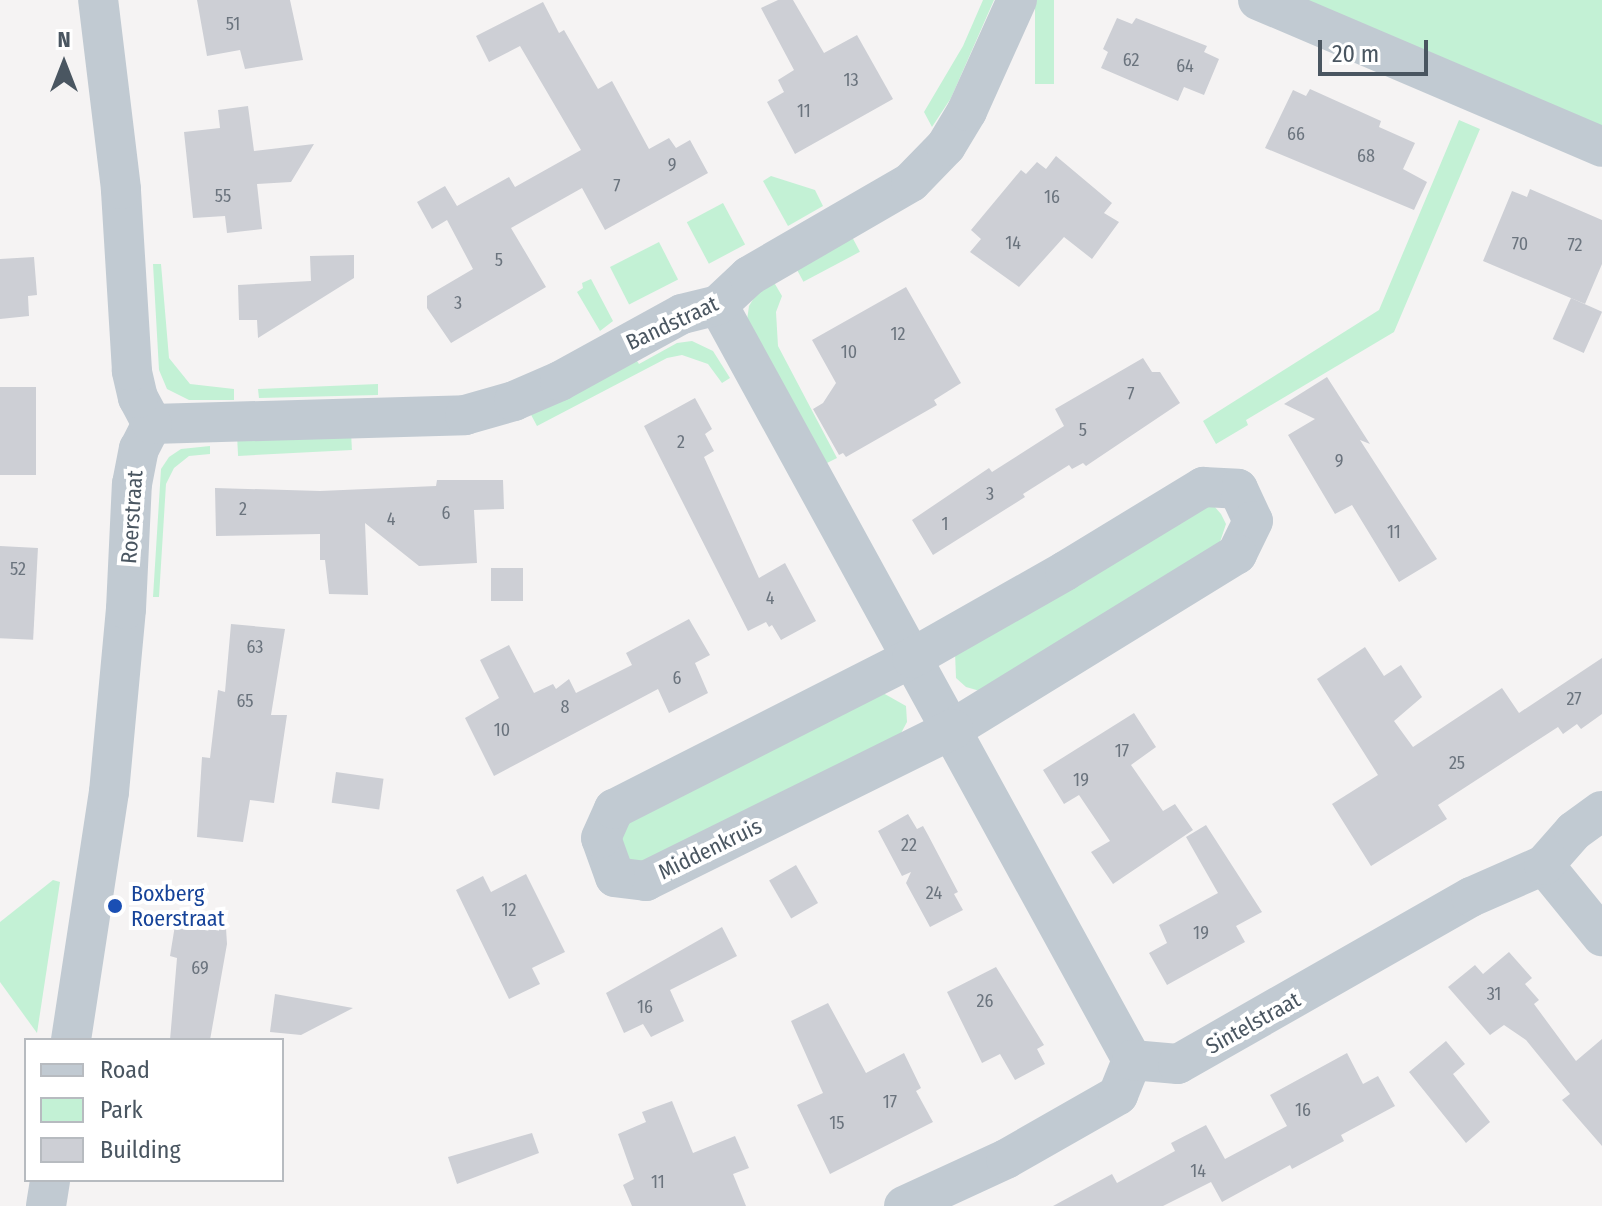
<!DOCTYPE html>
<style>
body{margin:0}
#map{position:relative;width:1602px;height:1206px;overflow:hidden;background:#f5f3f3;font-family:"Fira Sans Condensed",sans-serif}
div>[style]{position:absolute}
[style*='--x']{left:calc(var(--x)*1px);top:calc(var(--y)*1px);width:calc(var(--w)*1px);rotate:calc(var(--a)*1deg)}
.green>*{inset:0;background:#c3f1d5;transform-origin:0 0}
.building>*{inset:0;background:#cdcfd5;transform-origin:0 0}
.minor>*{height:40px;margin:-20px;padding:0 20px;transform-origin:20px;border-radius:20px;background:#c1cad2}
.dots>*{width:22px;height:22px;translate:-50% -50%;box-sizing:border-box;border:4px solid #fff;border-radius:50%}
span{translate:-50% -50%;white-space:nowrap;text-align:center;line-height:1.15;-webkit-text-stroke:8px #fff;paint-order:stroke}
.number-label{font-size:18px;color:#6b747e}
.number-label span{-webkit-text-stroke-width:0}
.street-label{font-size:22px;color:#4a5661}
.transit-label{font-size:22px;color:#164399}
.left{translate:0 -50%;text-align:left}
.legend{position:absolute;left:24px;top:1038px;width:260px;height:144px;box-sizing:border-box;background:#fff;border:2px solid #b7bbc0;margin:0;padding:10px 14px;list-style:none;font-size:24px;color:#4a5661}
.legend li{display:flex;align-items:center;gap:16px;height:40px}
.legend b{width:40px;border:2px solid #b7bbc0}
.north{position:absolute;left:24px;top:24px;width:80px;height:80px;-webkit-text-stroke:6px #fff;paint-order:stroke;rotate:0deg;font-size:22px;font-weight:700;line-height:32px;text-align:center;color:#4a5661}
.north::after{content:'';display:block;margin:auto;width:28px;height:36px;background:#4a5661;clip-path:polygon(50% 0,100% 100%,50% 72%,0 100%)}
.scale{position:absolute;left:1318px;top:40px;width:110px;height:36px;box-sizing:border-box;border:4px solid #4a5661;border-top:0;padding-left:10px;font-size:24px;line-height:28px;white-space:nowrap;color:#4a5661;-webkit-text-stroke:6px #fff;paint-order:stroke}
</style>
<div id="map">
<div class="green">
<div style="clip-path:polygon(983px 0,994px 0,951px 98px,932px 127px,924px 112px,963px 46px)"></div>
<div style="left:1035px;top:0;width:19px;height:84px"></div>
<div style="clip-path:polygon(1301px 0,1602px 0,1602px 128px)"></div>
<div style="clip-path:polygon(1459px 120px,1480px 129px,1394px 332px,1246px 420px,1248px 425px,1216px 444px,1203px 421px,1379px 310px)"></div>
<div style="clip-path:polygon(771px 176px,815px 190px,823px 206px,788px 226px,763px 181px)"></div>
<div style="left:723px;top:203px;width:47px;height:41px;rotate:62deg"></div>
<div style="left:851px;top:235px;width:19px;height:64px;rotate:62deg"></div>
<div style="left:659px;top:242px;width:42px;height:55px;rotate:63deg"></div>
<div style="clip-path:polygon(153px 264px,161px 264px,169px 358px,190px 384px,234px 389px,234px 400px,189px 400px,167px 389px,159px 370px)"></div>
<div style="clip-path:polygon(591px 279px,613px 321px,600px 331px,577px 292px,583px 288px,582px 283px)"></div>
<div style="clip-path:polygon(772px 279px,782px 296px,776px 312px,778px 346px,837px 458px,821px 466px,747px 320px,749px 306px,757px 293px)"></div>
<div style="clip-path:polygon(692px 341px,713px 351px,730px 378px,722px 383px,708px 364px,682px 355px,667px 358px,537px 426px,529px 411px,633px 355px,639px 364px,677px 343px)"></div>
<div style="clip-path:polygon(378px 384px,378px 395px,259px 398px,258px 389px)"></div>
<div style="left:351px;top:432px;width:18px;height:114px;rotate:87deg"></div>
<div style="clip-path:polygon(210px 446px,210px 454px,189px 456px,174px 468px,166px 484px,159px 597px,153px 597px,161px 469px,169px 457px,181px 449px)"></div>
<div style="clip-path:polygon(1194px 506px,1214px 506px,1221px 514px,1226px 524px,1219px 545px,980px 691px,966px 687px,956px 678px,955px 652px)"></div>
<div style="clip-path:polygon(883px 693px,906px 706px,907px 722px,900px 735px,657px 862px,629px 861px,619px 850px,623px 824px)"></div>
<div style="clip-path:polygon(53px 880px,60px 882px,37px 1033px,0 982px,0 922px)"></div>
</div>
<div class="building">
<div style="clip-path:polygon(197px 0,290px 0,303px 60px,245px 69px,240px 50px,207px 56px)"></div>
<div style="clip-path:polygon(778px 0,793px 0,824px 53px,857px 35px,893px 99px,795px 154px,767px 102px,784px 92px,778px 80px,794px 70px,761px 8px)"></div>
<div style="clip-path:polygon(543px 2px,559px 33px,564px 30px,598px 89px,612px 81px,649px 149px,669px 138px,676px 148px,690px 140px,708px 173px,605px 230px,582px 188px,511px 228px,546px 287px,451px 343px,427px 308px,427px 296px,473px 269px,447px 220px,432px 229px,417px 202px,445px 186px,457px 206px,509px 177px,515px 187px,581px 150px,520px 46px,489px 62px,476px 36px)"></div>
<div style="clip-path:polygon(1117px 18px,1132px 24px,1136px 18px,1207px 46px,1204px 52px,1219px 59px,1204px 95px,1184px 87px,1178px 101px,1101px 68px,1108px 52px,1103px 49px)"></div>
<div style="clip-path:polygon(1310px 89px,1381px 121px,1379px 127px,1415px 143px,1403px 169px,1427px 182px,1414px 210px,1265px 148px,1293px 90px,1306px 96px)"></div>
<div style="clip-path:polygon(248px 106px,254px 151px,314px 144px,291px 182px,257px 184px,262px 229px,227px 233px,225px 216px,193px 218px,184px 132px,220px 128px,218px 110px)"></div>
<div style="clip-path:polygon(1056px 156px,1112px 203px,1104px 213px,1119px 222px,1092px 259px,1064px 237px,1019px 287px,970px 252px,981px 239px,971px 230px,1021px 170px,1026px 174px,1037px 162px,1046px 169px)"></div>
<div style="clip-path:polygon(1530px 189px,1602px 220px,1602px 264px,1585px 304px,1483px 261px,1512px 191px,1527px 197px)"></div>
<div style="clip-path:polygon(354px 255px,354px 278px,258px 338px,257px 320px,239px 320px,238px 285px,311px 281px,310px 256px)"></div>
<div style="clip-path:polygon(34px 257px,37px 295px,28px 296px,29px 316px,0 319px,0 259px)"></div>
<div style="clip-path:polygon(906px 287px,961px 383px,934px 400px,937px 405px,846px 457px,843px 453px,839px 455px,813px 409px,823px 403px,836px 383px,812px 340px)"></div>
<div style="left:1571px;top:298px;width:34px;height:45px;rotate:24deg"></div>
<div style="clip-path:polygon(1143px 358px,1152px 372px,1160px 372px,1180px 403px,1086px 466px,1083px 463px,1072px 469px,1069px 465px,1023px 494px,1025px 497px,933px 555px,912px 520px,989px 468px,992px 472px,1064px 426px,1055px 409px)"></div>
<div style="clip-path:polygon(1327px 377px,1370px 444px,1360px 440px,1437px 559px,1399px 582px,1352px 505px,1335px 514px,1288px 435px,1315px 419px,1284px 404px)"></div>
<div style="left:0;top:387px;width:36px;height:88px"></div>
<div style="clip-path:polygon(695px 398px,712px 429px,705px 434px,714px 451px,704px 457px,759px 578px,785px 563px,816px 621px,781px 640px,772px 625px,769px 627px,766px 622px,748px 631px,644px 426px)"></div>
<div style="clip-path:polygon(437px 480px,503px 480px,504px 509px,474px 510px,477px 563px,419px 566px,365px 523px,368px 595px,329px 594px,325px 560px,320px 560px,320px 534px,216px 536px,215px 488px,320px 491px,436px 486px)"></div>
<div style="left:0;top:546px;width:38px;height:92px;rotate:3deg"></div>
<div style="left:491px;top:568px;width:32px;height:33px"></div>
<div style="clip-path:polygon(689px 619px,710px 655px,695px 663px,708px 693px,669px 713px,658px 689px,494px 776px,465px 718px,499px 698px,480px 660px,509px 645px,534px 693px,553px 684px,556px 689px,569px 679px,576px 693px,632px 665px,626px 653px)"></div>
<div style="clip-path:polygon(231px 624px,285px 629px,271px 715px,287px 715px,274px 803px,250px 800px,243px 842px,197px 837px,202px 757px,210px 758px,218px 690px,225px 692px)"></div>
<div style="clip-path:polygon(1365px 647px,1384px 676px,1401px 665px,1422px 697px,1394px 721px,1413px 747px,1502px 688px,1519px 713px,1602px 658px,1602px 714px,1581px 729px,1577px 724px,1563px 734px,1558px 727px,1438px 805px,1447px 819px,1371px 866px,1332px 804px,1378px 775px,1317px 679px)"></div>
<div style="clip-path:polygon(1134px 713px,1156px 747px,1131px 765px,1163px 811px,1175px 804px,1193px 830px,1113px 884px,1091px 852px,1110px 841px,1079px 795px,1064px 804px,1043px 770px)"></div>
<div style="left:336px;top:772px;width:48px;height:31px;rotate:8deg"></div>
<div style="clip-path:polygon(908px 814px,917px 829px,923px 826px,928px 835px,958px 892px,954px 894px,963px 910px,930px 927px,906px 883px,911px 872px,902px 876px,878px 831px)"></div>
<div style="clip-path:polygon(1206px 825px,1262px 912px,1236px 926px,1245px 942px,1167px 985px,1149px 953px,1167px 943px,1159px 925px,1218px 893px,1186px 837px)"></div>
<div style="left:796px;top:865px;width:44px;height:31px;rotate:60deg"></div>
<div style="clip-path:polygon(526px 874px,565px 952px,532px 968px,540px 984px,509px 999px,456px 890px,483px 876px,491px 892px)"></div>
<div style="clip-path:polygon(176px 919px,226px 928px,227px 944px,210px 1040px,170px 1040px,177px 958px,170px 956px)"></div>
<div style="clip-path:polygon(722px 927px,737px 956px,670px 990px,684px 1021px,651px 1037px,643px 1024px,624px 1033px,606px 993px)"></div>
<div style="clip-path:polygon(1509px 952px,1532px 978px,1525px 984px,1539px 1000px,1534px 1004px,1576px 1061px,1602px 1039px,1602px 1146px,1562px 1100px,1570px 1094px,1526px 1040px,1504px 1025px,1490px 1035px,1448px 987px,1475px 965px,1483px 974px)"></div>
<div style="clip-path:polygon(996px 967px,1044px 1045px,1037px 1049px,1045px 1064px,1015px 1080px,1000px 1054px,982px 1063px,947px 992px)"></div>
<div style="clip-path:polygon(275px 994px,353px 1008px,301px 1035px,270px 1032px)"></div>
<div style="clip-path:polygon(828px 1003px,866px 1073px,904px 1053px,921px 1088px,916px 1091px,933px 1122px,830px 1174px,797px 1105px,823px 1093px,791px 1021px)"></div>
<div style="clip-path:polygon(1446px 1041px,1465px 1064px,1453px 1074px,1490px 1122px,1466px 1143px,1409px 1072px)"></div>
<div style="clip-path:polygon(1347px 1053px,1363px 1084px,1378px 1076px,1395px 1106px,1341px 1135px,1344px 1141px,1292px 1169px,1290px 1165px,1222px 1202px,1211px 1182px,1163px 1206px,1053px 1206px,1112px 1174px,1117px 1183px,1175px 1151px,1171px 1143px,1206px 1125px,1225px 1159px,1287px 1126px,1270px 1095px)"></div>
<div style="clip-path:polygon(672px 1101px,693px 1153px,735px 1136px,749px 1168px,733px 1174px,746px 1206px,632px 1206px,623px 1185px,634px 1179px,618px 1134px,646px 1122px,642px 1112px)"></div>
<div style="clip-path:polygon(532px 1133px,539px 1153px,457px 1184px,448px 1157px)"></div>
</div>
<div class="minor">
<div style="--x:1258;--y:0;--w:374;--a:23.1"></div>
<div style="--x:718;--y:305;--w:861;--a:61.26"></div>
<div style="--x:152;--y:424;--w:313;--a:-1.6"></div>
<div style="--x:465;--y:415;--w:51;--a:-15.9"></div>
<div style="--x:514;--y:401;--w:50;--a:-23.5"></div>
<div style="--x:560;--y:381;--w:139;--a:-28.8"></div>
<div style="--x:682;--y:314;--w:37;--a:-14"></div>
<div style="--x:718;--y:305;--w:42;--a:-43.1"></div>
<div style="--x:749;--y:276;--w:187;--a:-30.1"></div>
<div style="--x:911;--y:182;--w:50;--a:-45.8"></div>
<div style="--x:946;--y:146;--w:41;--a:-59"></div>
<div style="--x:967;--y:111;--w:122;--a:-65.8"></div>
<div style="--x:1203;--y:487;--w:35;--a:3"></div>
<div style="--x:1238;--y:489;--w:35;--a:65"></div>
<div style="--x:1253;--y:521;--w:37;--a:116"></div>
<div style="--x:1237;--y:554;--w:334;--a:148.4"></div>
<div style="--x:953;--y:729;--w:343;--a:153.7"></div>
<div style="--x:646;--y:881;--w:31;--a:-173"></div>
<div style="--x:615;--y:877;--w:41;--a:-109.7"></div>
<div style="--x:601;--y:838;--w:32;--a:-66"></div>
<div style="--x:614;--y:809;--w:334;--a:-26.9"></div>
<div style="--x:912;--y:658;--w:176;--a:-29.6"></div>
<div style="--x:1065;--y:571;--w:162;--a:-31.3"></div>
<div style="--x:1544;--y:865;--w:92;--a:50.8"></div>
<div style="--x:71;--y:1040;--w:251;--a:-81.3"></div>
<div style="--x:109;--y:792;--w:184;--a:-84.7"></div>
<div style="--x:126;--y:609;--w:125;--a:-87.3"></div>
<div style="--x:132;--y:484;--w:36;--a:-79"></div>
<div style="--x:139;--y:449;--w:28;--a:-63"></div>
<div style="--x:152;--y:424;--w:30;--a:-118"></div>
<div style="--x:138;--y:398;--w:28;--a:-103"></div>
<div style="--x:132;--y:371;--w:182;--a:-93.5"></div>
<div style="--x:121;--y:189;--w:190;--a:-96.9"></div>
<div style="--x:46;--y:1206;--w:26;--a:-81"></div>
<div style="--x:904;--y:1206;--w:112;--a:-24.7"></div>
<div style="--x:1006;--y:1159;--w:129;--a:-29.7"></div>
<div style="--x:1118;--y:1095;--w:38;--a:-68"></div>
<div style="--x:1132;--y:1060;--w:46;--a:5"></div>
<div style="--x:1178;--y:1064;--w:337;--a:-29.7"></div>
<div style="--x:1471;--y:897;--w:80;--a:-23.7"></div>
<div style="--x:1544;--y:865;--w:45;--a:-48.6"></div>
<div style="--x:1574;--y:831;--w:34;--a:-36"></div>
</div>
<div class="dots">
<div style="left:115px;top:906px;background:#1a4fb4"></div>
</div>
<div class="number-label">
<span style="left:233px;top:24px">51</span>
<span style="left:1131px;top:60px">62</span>
<span style="left:1185px;top:66px">64</span>
<span style="left:851px;top:80px">13</span>
<span style="left:804px;top:111px">11</span>
<span style="left:1296px;top:134px">66</span>
<span style="left:1366px;top:156px">68</span>
<span style="left:672px;top:165px">9</span>
<span style="left:617px;top:186px">7</span>
<span style="left:223px;top:196px">55</span>
<span style="left:1052px;top:197px">16</span>
<span style="left:1013px;top:243px">14</span>
<span style="left:1520px;top:244px">70</span>
<span style="left:1575px;top:245px">72</span>
<span style="left:499px;top:260px">5</span>
<span style="left:458px;top:303px">3</span>
<span style="left:898px;top:334px">12</span>
<span style="left:849px;top:352px">10</span>
<span style="left:1131px;top:394px">7</span>
<span style="left:1083px;top:430px">5</span>
<span style="left:681px;top:442px">2</span>
<span style="left:1339px;top:461px">9</span>
<span style="left:990px;top:494px">3</span>
<span style="left:243px;top:509px">2</span>
<span style="left:446px;top:513px">6</span>
<span style="left:391px;top:519px">4</span>
<span style="left:945px;top:524px">1</span>
<span style="left:1394px;top:532px">11</span>
<span style="left:18px;top:569px">52</span>
<span style="left:770px;top:598px">4</span>
<span style="left:255px;top:647px">63</span>
<span style="left:677px;top:678px">6</span>
<span style="left:1574px;top:699px">27</span>
<span style="left:245px;top:701px">65</span>
<span style="left:565px;top:707px">8</span>
<span style="left:502px;top:730px">10</span>
<span style="left:1122px;top:751px">17</span>
<span style="left:1457px;top:763px">25</span>
<span style="left:1081px;top:780px">19</span>
<span style="left:909px;top:845px">22</span>
<span style="left:934px;top:893px">24</span>
<span style="left:509px;top:910px">12</span>
<span style="left:1201px;top:933px">19</span>
<span style="left:200px;top:968px">69</span>
<span style="left:1494px;top:994px">31</span>
<span style="left:985px;top:1001px">26</span>
<span style="left:645px;top:1007px">16</span>
<span style="left:890px;top:1102px">17</span>
<span style="left:1303px;top:1110px">16</span>
<span style="left:837px;top:1123px">15</span>
<span style="left:1198px;top:1171px">14</span>
<span style="left:658px;top:1182px">11</span>
</div>
<div class="street-label">
<span style="left:672px;top:323px;rotate:-25deg">Bandstraat</span>
<span style="left:132px;top:517px;rotate:-86deg">Roerstraat</span>
<span style="left:710px;top:849px;rotate:-26deg">Middenkruis</span>
<span style="left:1253px;top:1023px;rotate:-29deg">Sintelstraat</span>
</div>
<div class="transit-label">
<span class="left" style="left:131px;top:906px">Boxberg<br>Roerstraat</span>
</div>
<ul class="legend">
<li><b style="height:10px;background:#c1cad2"></b>Road</li>
<li><b style="height:22px;background:#c3f1d5"></b>Park</li>
<li><b style="height:22px;background:#cdcfd5"></b>Building</li>
</ul>
<div class="north">N</div>
<div class="scale">20 m</div>
</div>
